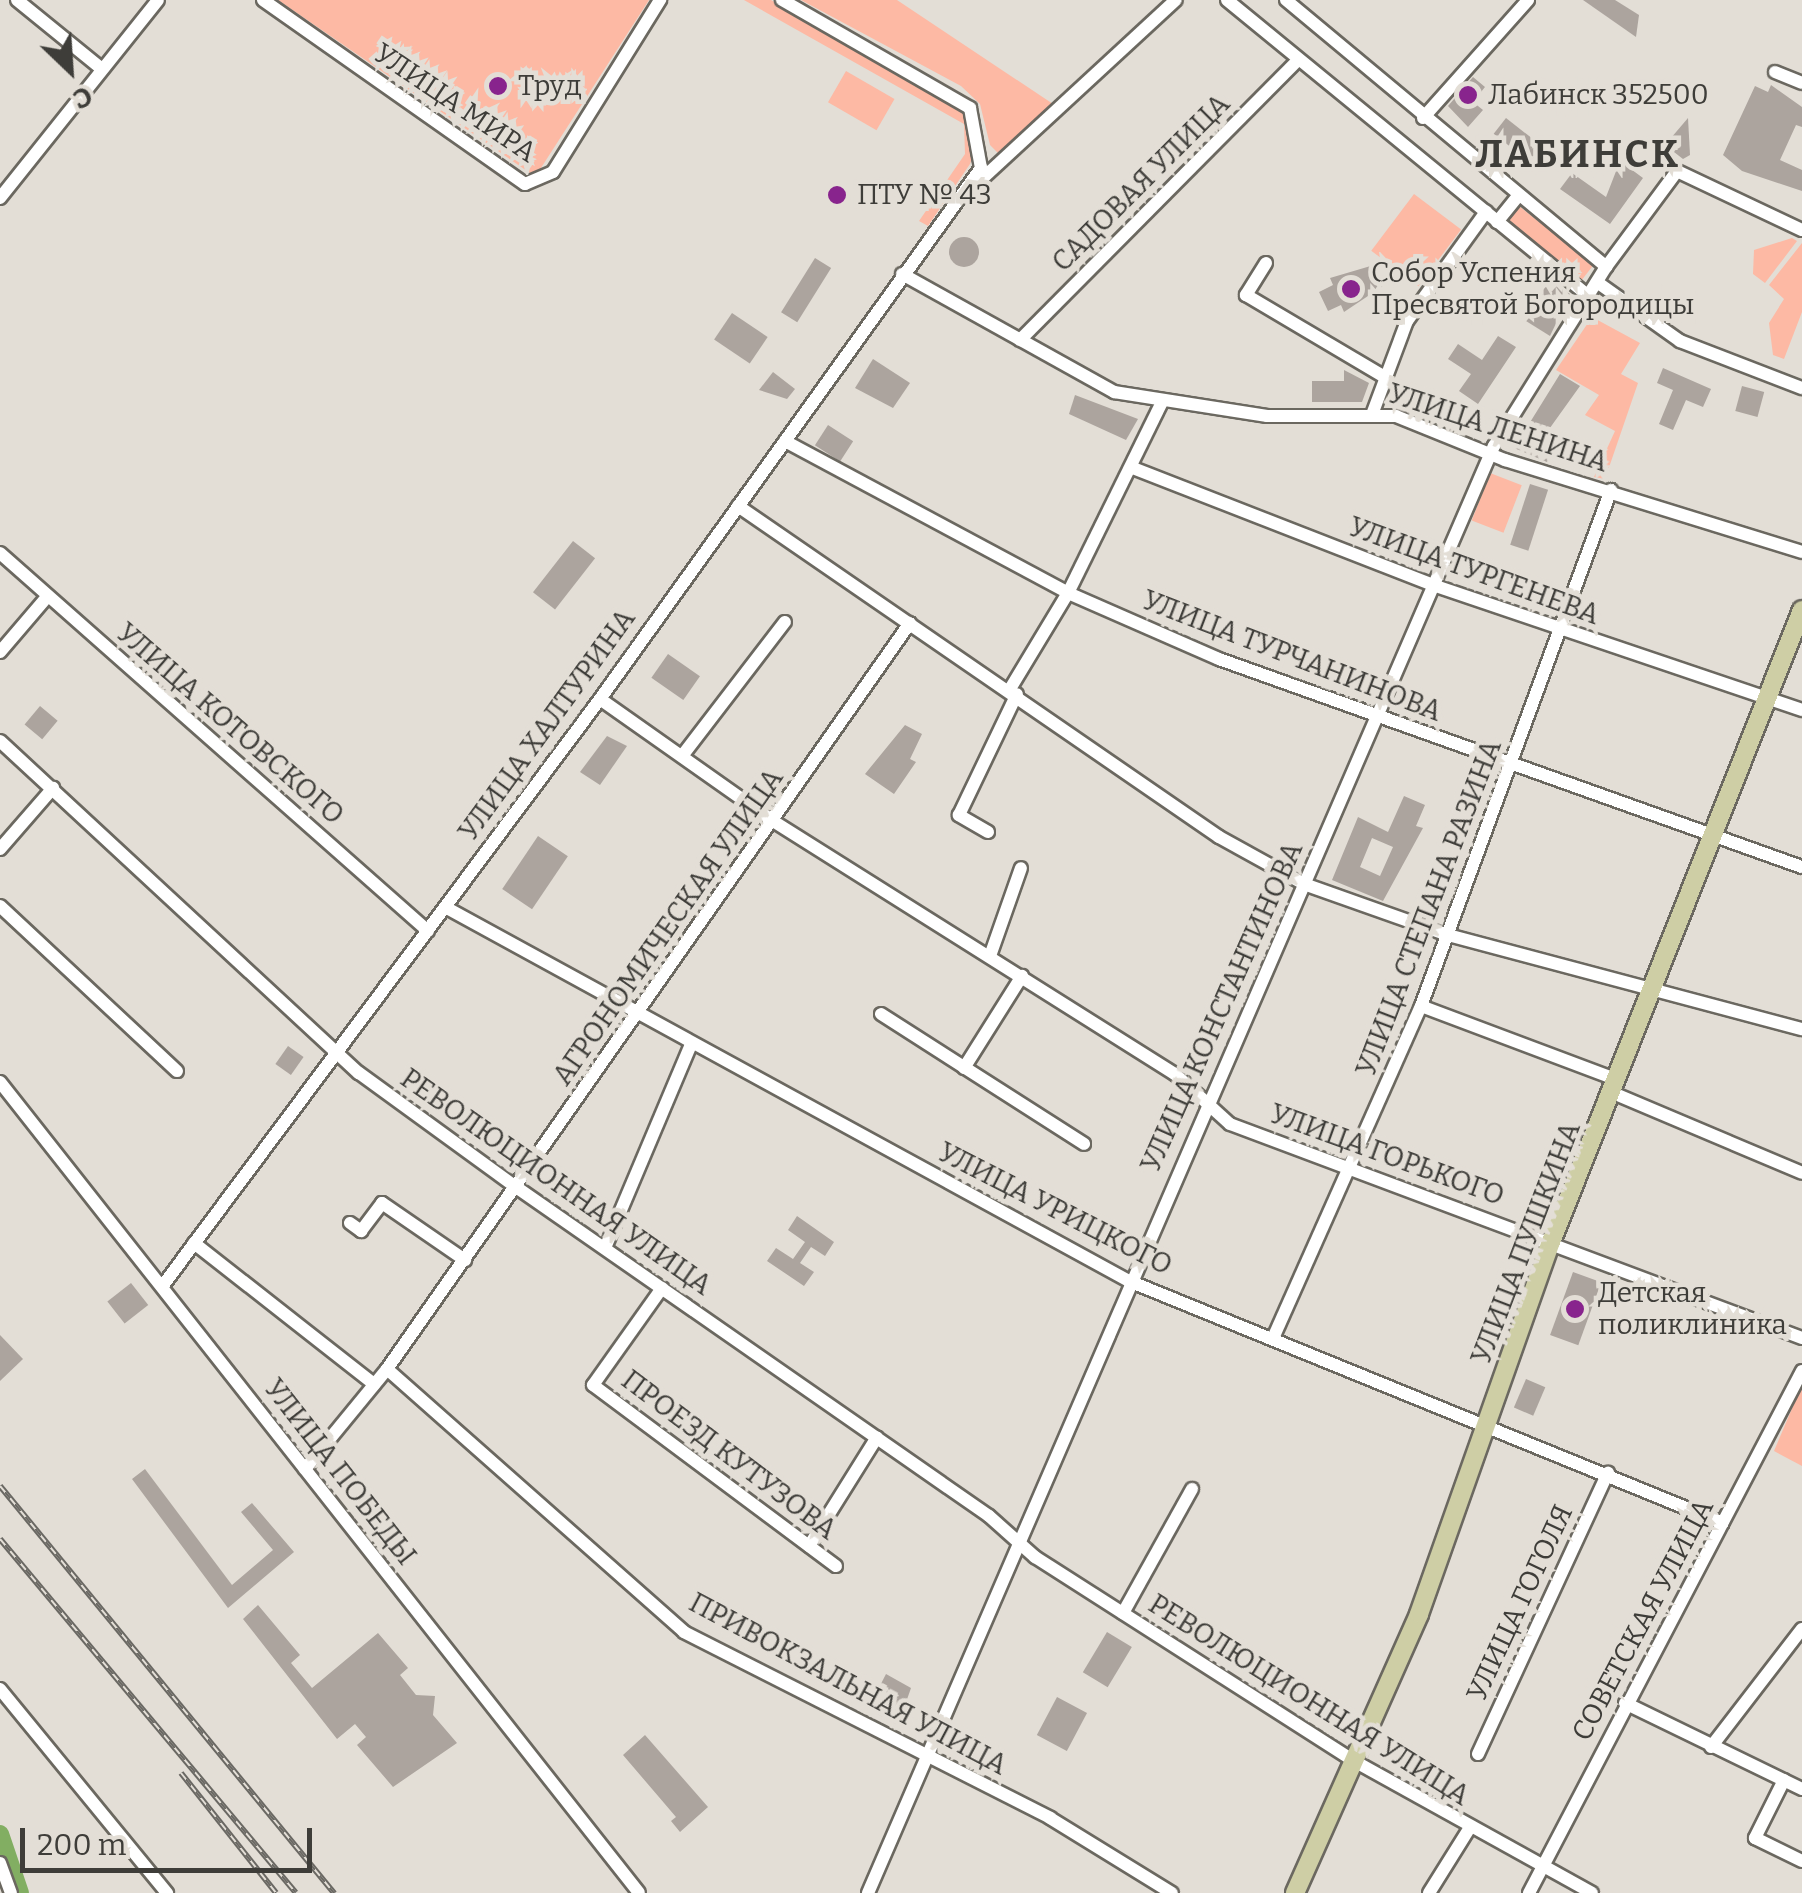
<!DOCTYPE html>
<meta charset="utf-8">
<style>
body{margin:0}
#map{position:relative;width:1802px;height:1893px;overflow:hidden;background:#e3ded6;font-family:Bitter,serif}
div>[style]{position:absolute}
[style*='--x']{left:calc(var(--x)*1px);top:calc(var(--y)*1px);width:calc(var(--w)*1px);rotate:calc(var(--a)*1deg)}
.green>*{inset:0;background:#fdb9a4;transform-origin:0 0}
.river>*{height:18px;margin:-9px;padding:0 9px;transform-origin:9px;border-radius:9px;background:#82ae62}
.building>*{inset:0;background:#aca49e;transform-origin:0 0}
.round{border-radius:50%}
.roads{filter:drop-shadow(2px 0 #6b6860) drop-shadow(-2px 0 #6b6860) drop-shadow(0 2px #6b6860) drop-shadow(0 -2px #6b6860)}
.minor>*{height:12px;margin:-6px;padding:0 6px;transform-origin:6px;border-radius:6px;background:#fff}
.major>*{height:18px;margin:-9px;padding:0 9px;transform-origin:9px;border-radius:9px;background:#cecea5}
.rail>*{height:6px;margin-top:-3px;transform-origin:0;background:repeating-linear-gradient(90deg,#e3ded6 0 8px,#6a6863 0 16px);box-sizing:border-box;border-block:2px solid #6a6863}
.dots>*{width:28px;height:28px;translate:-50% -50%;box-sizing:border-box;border:5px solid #e3ded6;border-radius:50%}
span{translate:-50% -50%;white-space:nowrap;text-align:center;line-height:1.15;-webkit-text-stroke:9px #e3ded6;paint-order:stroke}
.poi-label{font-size:28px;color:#3e3d39}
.left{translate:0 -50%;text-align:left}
.street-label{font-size:28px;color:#3e3d39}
.district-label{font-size:38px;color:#3e3d39;font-weight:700;letter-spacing:2.5px}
.north{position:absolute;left:20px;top:20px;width:100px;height:100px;-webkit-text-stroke:8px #e3ded6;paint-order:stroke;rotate:155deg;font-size:28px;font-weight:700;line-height:40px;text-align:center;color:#3e3d39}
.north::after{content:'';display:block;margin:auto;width:35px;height:45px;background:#3e3d39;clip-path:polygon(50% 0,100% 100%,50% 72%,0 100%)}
.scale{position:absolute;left:20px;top:1828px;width:292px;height:45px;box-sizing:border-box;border:5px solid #3e3d39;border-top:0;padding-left:12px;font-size:30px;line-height:35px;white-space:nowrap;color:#3e3d39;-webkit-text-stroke:8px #e3ded6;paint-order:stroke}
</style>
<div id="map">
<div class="green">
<div style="clip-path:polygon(278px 0,649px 0,539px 171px,530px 173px)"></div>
<div style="clip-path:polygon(744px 0,771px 0,966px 113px,974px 151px,970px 164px,928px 226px,919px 221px,965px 154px,964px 124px)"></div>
<div style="clip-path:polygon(801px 0,897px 0,1059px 108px,1002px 157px,990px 145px,980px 104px,961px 86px)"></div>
<div style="left:846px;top:71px;width:56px;height:36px;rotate:30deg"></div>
<div style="left:1414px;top:194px;width:59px;height:71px;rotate:37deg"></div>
<div style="left:1519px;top:206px;width:95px;height:20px;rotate:38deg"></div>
<div style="clip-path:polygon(1792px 238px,1797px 241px,1765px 283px,1753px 274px,1754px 250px)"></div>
<div style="clip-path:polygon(1802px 243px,1802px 312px,1784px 359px,1773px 355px,1769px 323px,1784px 299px,1769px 285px)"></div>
<div style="clip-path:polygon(1592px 317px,1640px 343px,1621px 374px,1638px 383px,1605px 479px,1594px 477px,1615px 431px,1585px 415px,1599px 395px,1556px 370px)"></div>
<div style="left:1490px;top:473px;width:34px;height:51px;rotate:21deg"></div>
<div style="clip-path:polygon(1802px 1385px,1802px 1466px,1774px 1451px)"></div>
</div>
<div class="river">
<div style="--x:0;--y:1834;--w:62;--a:71.3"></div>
</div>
<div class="building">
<div style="clip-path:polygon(1583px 0,1615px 0,1639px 15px,1636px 37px)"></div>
<div style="clip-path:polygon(1473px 77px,1485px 87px,1473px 102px,1483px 110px,1468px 127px,1448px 106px)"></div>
<div style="clip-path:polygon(1771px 85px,1802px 107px,1802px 127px,1796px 125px,1780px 160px,1802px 170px,1802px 191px,1742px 171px,1723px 155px,1755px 86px,1768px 92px)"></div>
<div style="left:1506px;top:118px;width:52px;height:20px;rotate:38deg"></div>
<div style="clip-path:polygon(1688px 118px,1690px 155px,1683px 159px,1665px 145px)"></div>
<div style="clip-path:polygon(1620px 161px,1643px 178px,1610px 224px,1560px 189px,1572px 173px,1606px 197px)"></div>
<div class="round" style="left:949px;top:237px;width:30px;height:30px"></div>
<div style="left:815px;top:258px;width:19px;height:64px;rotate:32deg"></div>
<div style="clip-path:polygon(1374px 265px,1383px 286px,1344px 312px,1341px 305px,1328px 311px,1319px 292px,1333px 285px,1330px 278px)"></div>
<div style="clip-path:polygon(1547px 279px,1570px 294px,1550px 336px,1523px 319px)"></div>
<div style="left:732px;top:313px;width:43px;height:32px;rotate:34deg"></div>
<div style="clip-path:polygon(1498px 336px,1516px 347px,1478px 404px,1459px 391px,1471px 374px,1448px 359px,1458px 344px,1482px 360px)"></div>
<div style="clip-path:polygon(873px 359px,910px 383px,893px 408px,855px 388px)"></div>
<div style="clip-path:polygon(1663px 368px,1711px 389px,1703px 407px,1686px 400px,1673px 430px,1659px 424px,1673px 390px,1657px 383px)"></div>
<div style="clip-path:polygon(1344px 370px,1369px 383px,1362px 402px,1312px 402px,1312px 381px,1344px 381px)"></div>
<div style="clip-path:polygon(773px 372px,795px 389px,787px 399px,759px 390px)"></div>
<div style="clip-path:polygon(1560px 374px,1580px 386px,1537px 446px,1552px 454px,1547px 462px,1514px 448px)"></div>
<div style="left:1742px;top:386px;width:23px;height:26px;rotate:15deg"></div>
<div style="clip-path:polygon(1075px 395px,1138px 419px,1126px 440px,1069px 414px)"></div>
<div style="left:828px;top:425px;width:30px;height:24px;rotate:33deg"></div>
<div style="left:1530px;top:484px;width:19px;height:64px;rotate:18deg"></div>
<div style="left:573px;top:541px;width:28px;height:65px;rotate:38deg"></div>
<div style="left:668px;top:654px;width:39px;height:29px;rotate:35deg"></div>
<div style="left:40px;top:706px;width:23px;height:24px;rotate:40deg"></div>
<div style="clip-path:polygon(905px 725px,922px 734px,910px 759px,916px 762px,894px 794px,865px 774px)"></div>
<div style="clip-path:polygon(607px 736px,627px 746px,600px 785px,580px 772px)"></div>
<div style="clip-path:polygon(evenodd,1404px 796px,1425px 805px,1416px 826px,1423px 828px,1383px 901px,1332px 880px,1358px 817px,1388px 832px,1404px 796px,1372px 838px,1393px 847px,1380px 876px,1360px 867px,1372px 838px)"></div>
<div style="left:538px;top:836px;width:36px;height:64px;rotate:34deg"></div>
<div style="left:288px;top:1046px;width:19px;height:22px;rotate:35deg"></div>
<div style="clip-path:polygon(797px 1216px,834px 1242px,825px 1256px,811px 1247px,800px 1263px,814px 1272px,804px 1286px,767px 1261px,776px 1248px,793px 1259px,805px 1242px,788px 1230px)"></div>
<div style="left:1573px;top:1272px;width:30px;height:67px;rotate:20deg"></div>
<div style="left:131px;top:1283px;width:28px;height:30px;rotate:52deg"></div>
<div style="clip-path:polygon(0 1335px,23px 1359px,0 1381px)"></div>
<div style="left:1526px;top:1379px;width:21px;height:31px;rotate:23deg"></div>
<div style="clip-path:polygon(145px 1469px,232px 1585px,273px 1550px,241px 1512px,252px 1503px,294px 1552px,228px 1608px,132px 1479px)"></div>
<div style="clip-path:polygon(258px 1605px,300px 1655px,291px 1663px,312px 1688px,378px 1633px,408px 1668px,400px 1675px,416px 1695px,435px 1696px,433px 1715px,457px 1743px,393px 1787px,357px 1745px,366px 1737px,355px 1724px,337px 1739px,243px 1619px)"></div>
<div style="left:1107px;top:1632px;width:29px;height:47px;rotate:31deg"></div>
<div style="clip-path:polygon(886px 1674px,911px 1688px,898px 1725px,868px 1709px)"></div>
<div style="left:1057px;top:1697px;width:34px;height:43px;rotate:28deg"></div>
<div style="clip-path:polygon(645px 1735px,708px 1807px,680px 1832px,671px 1821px,676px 1817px,623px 1755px)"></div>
</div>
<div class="roads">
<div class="minor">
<div style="--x:17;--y:0;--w:109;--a:39.1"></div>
<div style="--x:263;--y:0;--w:320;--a:35.1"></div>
<div style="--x:525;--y:184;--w:30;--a:-23"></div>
<div style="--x:553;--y:172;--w:203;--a:-58.1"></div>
<div style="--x:1227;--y:0;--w:467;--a:39.3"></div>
<div style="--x:1286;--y:0;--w:417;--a:39.8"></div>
<div style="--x:1775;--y:72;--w:29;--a:22"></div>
<div style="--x:1423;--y:118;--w:158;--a:-48.3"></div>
<div style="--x:972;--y:188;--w:277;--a:-42.7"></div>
<div style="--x:0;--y:198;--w:253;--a:-51.4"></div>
<div style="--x:1497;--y:222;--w:32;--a:-51"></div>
<div style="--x:1266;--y:263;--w:38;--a:122"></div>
<div style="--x:1246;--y:295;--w:159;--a:30.6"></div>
<div style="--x:902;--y:274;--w:243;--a:29.1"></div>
<div style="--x:1114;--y:392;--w:155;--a:8.9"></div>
<div style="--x:1267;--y:416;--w:129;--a:0"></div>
<div style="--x:1396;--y:416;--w:118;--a:22"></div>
<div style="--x:1505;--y:460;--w:311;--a:17.2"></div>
<div style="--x:1597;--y:282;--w:102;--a:35.4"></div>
<div style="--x:1680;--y:341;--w:131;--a:21.1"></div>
<div style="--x:1020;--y:340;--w:393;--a:-45.2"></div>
<div style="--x:1373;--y:412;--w:97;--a:-69.5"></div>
<div style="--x:1407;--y:321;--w:135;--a:-54.1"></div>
<div style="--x:785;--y:441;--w:321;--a:28.2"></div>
<div style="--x:1068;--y:593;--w:165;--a:23.6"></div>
<div style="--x:1219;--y:659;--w:619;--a:19.64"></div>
<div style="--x:1133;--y:468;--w:322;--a:21.3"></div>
<div style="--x:1433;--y:585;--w:390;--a:18.7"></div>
<div style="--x:738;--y:506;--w:584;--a:34.53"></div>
<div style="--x:1219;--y:837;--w:97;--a:28.9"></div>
<div style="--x:1304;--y:884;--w:153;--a:19.5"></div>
<div style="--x:1448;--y:935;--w:366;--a:14.9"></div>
<div style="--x:0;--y:553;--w:571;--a:41.45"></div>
<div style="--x:0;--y:652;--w:72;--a:-49.5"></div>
<div style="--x:1010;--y:689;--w:112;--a:-58.9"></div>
<div style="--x:1068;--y:593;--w:211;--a:-63.8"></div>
<div style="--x:600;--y:699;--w:212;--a:35.2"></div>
<div style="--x:773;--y:821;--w:475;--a:32.2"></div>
<div style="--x:1175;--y:1074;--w:74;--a:42.3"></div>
<div style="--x:1230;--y:1124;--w:611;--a:20.51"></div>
<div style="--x:0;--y:741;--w:489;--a:42.8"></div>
<div style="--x:359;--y:1073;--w:194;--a:36"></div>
<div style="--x:516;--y:1187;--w:576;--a:34.82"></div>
<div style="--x:989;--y:1516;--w:62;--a:41.7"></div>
<div style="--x:1035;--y:1557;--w:379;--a:32.6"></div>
<div style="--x:1354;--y:1761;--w:272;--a:29"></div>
<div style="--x:682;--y:756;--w:169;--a:-52.5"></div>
<div style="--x:988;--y:832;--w:34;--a:-150"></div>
<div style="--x:959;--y:815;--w:134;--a:-64.4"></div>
<div style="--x:0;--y:849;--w:81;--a:-49"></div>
<div style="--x:0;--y:906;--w:242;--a:43"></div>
<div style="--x:445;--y:907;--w:780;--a:28.67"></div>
<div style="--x:1129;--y:1281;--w:641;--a:22.17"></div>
<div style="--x:990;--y:956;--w:93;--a:-70.6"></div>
<div style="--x:1421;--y:1006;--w:210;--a:20.6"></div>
<div style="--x:881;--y:1014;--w:241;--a:32.6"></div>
<div style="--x:964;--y:1068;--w:109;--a:-57.8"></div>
<div style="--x:0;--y:1082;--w:1032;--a:51.76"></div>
<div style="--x:1613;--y:1093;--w:205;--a:22.9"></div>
<div style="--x:350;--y:1223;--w:14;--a:36"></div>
<div style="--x:361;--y:1231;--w:35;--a:-53"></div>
<div style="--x:382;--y:1203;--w:101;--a:34.5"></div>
<div style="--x:194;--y:1243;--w:229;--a:38.1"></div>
<div style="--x:605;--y:1248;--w:221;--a:-67.1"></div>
<div style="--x:164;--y:1284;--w:730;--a:-53.3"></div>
<div style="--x:600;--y:699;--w:654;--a:-54.34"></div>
<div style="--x:981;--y:168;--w:61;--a:-100.4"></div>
<div style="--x:970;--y:108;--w:217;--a:-150.1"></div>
<div style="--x:662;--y:1288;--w:119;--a:125.4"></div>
<div style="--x:593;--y:1385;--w:303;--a:36.7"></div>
<div style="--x:1274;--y:1336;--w:361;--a:-66"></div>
<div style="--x:1421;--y:1006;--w:550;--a:-69.79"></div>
<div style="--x:387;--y:1369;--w:397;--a:41.5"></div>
<div style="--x:684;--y:1632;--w:411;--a:26.9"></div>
<div style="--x:1050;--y:1818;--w:143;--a:31.6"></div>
<div style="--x:305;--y:1469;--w:129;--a:-50.6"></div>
<div style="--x:387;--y:1369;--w:911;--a:-54.97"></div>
<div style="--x:809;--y:1546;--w:128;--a:-58"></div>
<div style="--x:1123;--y:1613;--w:142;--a:-60.9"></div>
<div style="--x:0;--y:1689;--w:264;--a:50.7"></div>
<div style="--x:1625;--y:1703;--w:197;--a:25.9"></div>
<div style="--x:1711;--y:1747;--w:149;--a:-52.4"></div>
<div style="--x:1478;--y:1754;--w:310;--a:-65.2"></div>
<div style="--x:1784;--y:1780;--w:65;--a:116.6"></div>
<div style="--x:1755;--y:1838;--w:52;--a:26.1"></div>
<div style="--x:0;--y:1863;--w:32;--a:70"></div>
<div style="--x:868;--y:1893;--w:1577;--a:-66.61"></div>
<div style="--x:1494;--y:446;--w:211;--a:-58"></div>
<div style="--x:1606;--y:267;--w:119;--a:-53.5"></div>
<div style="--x:1677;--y:171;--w:138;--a:25.3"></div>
<div style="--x:1429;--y:1893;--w:75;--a:-58"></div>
<div style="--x:1529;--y:1893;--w:589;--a:-62.39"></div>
</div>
<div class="major">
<div style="--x:1295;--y:1893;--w:305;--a:-66"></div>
<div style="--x:1419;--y:1614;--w:395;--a:-70.5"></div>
<div style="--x:1551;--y:1242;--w:680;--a:-68.34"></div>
</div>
</div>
<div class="rail">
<div style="--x:0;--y:1486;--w:527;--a:50.63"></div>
<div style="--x:0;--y:1539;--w:461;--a:50.1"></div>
<div style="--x:181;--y:1773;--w:153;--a:51.6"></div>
</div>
<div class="dots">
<div style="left:498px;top:86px;background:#88248d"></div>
<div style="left:1468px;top:95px;background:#88248d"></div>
<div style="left:837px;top:195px;background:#88248d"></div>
<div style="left:1351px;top:289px;background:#88248d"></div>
<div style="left:1575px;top:1309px;background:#88248d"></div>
</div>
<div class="poi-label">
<span class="left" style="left:518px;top:86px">Труд</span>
<span class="left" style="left:1488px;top:95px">Лабинск 352500</span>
<span class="left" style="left:857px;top:195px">ПТУ № 43</span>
<span class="left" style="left:1371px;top:289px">Собор Успения<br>Пресвятой Богородицы</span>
<span class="left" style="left:1598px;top:1309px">Детская<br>поликлиника</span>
</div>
<div class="street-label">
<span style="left:455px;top:103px;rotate:34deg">УЛИЦА МИРА</span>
<span style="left:1141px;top:183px;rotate:-45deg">САДОВАЯ УЛИЦА</span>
<span style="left:1498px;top:428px;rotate:18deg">УЛИЦА ЛЕНИНА</span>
<span style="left:1474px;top:571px;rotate:20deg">УЛИЦА ТУРГЕНЕВА</span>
<span style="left:1292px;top:656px;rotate:21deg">УЛИЦА ТУРЧАНИНОВА</span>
<span style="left:230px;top:724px;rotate:41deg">УЛИЦА КОТОВСКОГО</span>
<span style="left:547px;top:725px;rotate:-54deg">УЛИЦА ХАЛТУРИНА</span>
<span style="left:1429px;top:908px;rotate:-69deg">УЛИЦА СТЕПАНА РАЗИНА</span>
<span style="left:668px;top:927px;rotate:-55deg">АГРОНОМИЧЕСКАЯ УЛИЦА</span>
<span style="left:1222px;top:1007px;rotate:-66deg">УЛИЦА КОНСТАНТИНОВА</span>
<span style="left:1387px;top:1155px;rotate:20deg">УЛИЦА ГОРЬКОГО</span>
<span style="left:556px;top:1182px;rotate:35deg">РЕВОЛЮЦИОННАЯ УЛИЦА</span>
<span style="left:1055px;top:1209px;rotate:27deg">УЛИЦА УРИЦКОГО</span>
<span style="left:1526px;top:1243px;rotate:-69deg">УЛИЦА ПУШКИНА</span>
<span style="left:729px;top:1455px;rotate:37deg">ПРОЕЗД КУТУЗОВА</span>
<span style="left:340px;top:1472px;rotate:52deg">УЛИЦА ПОБЕДЫ</span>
<span style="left:1520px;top:1603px;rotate:-65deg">УЛИЦА ГОГОЛЯ</span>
<span style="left:1643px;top:1620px;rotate:-62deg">СОВЕТСКАЯ УЛИЦА</span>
<span style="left:848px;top:1684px;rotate:28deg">ПРИВОКЗАЛЬНАЯ УЛИЦА</span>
<span style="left:1309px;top:1700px;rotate:32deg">РЕВОЛЮЦИОННАЯ УЛИЦА</span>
</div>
<div class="district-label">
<span style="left:1578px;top:155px">ЛАБИНСК</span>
</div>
<div class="north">С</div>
<div class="scale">200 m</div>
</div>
